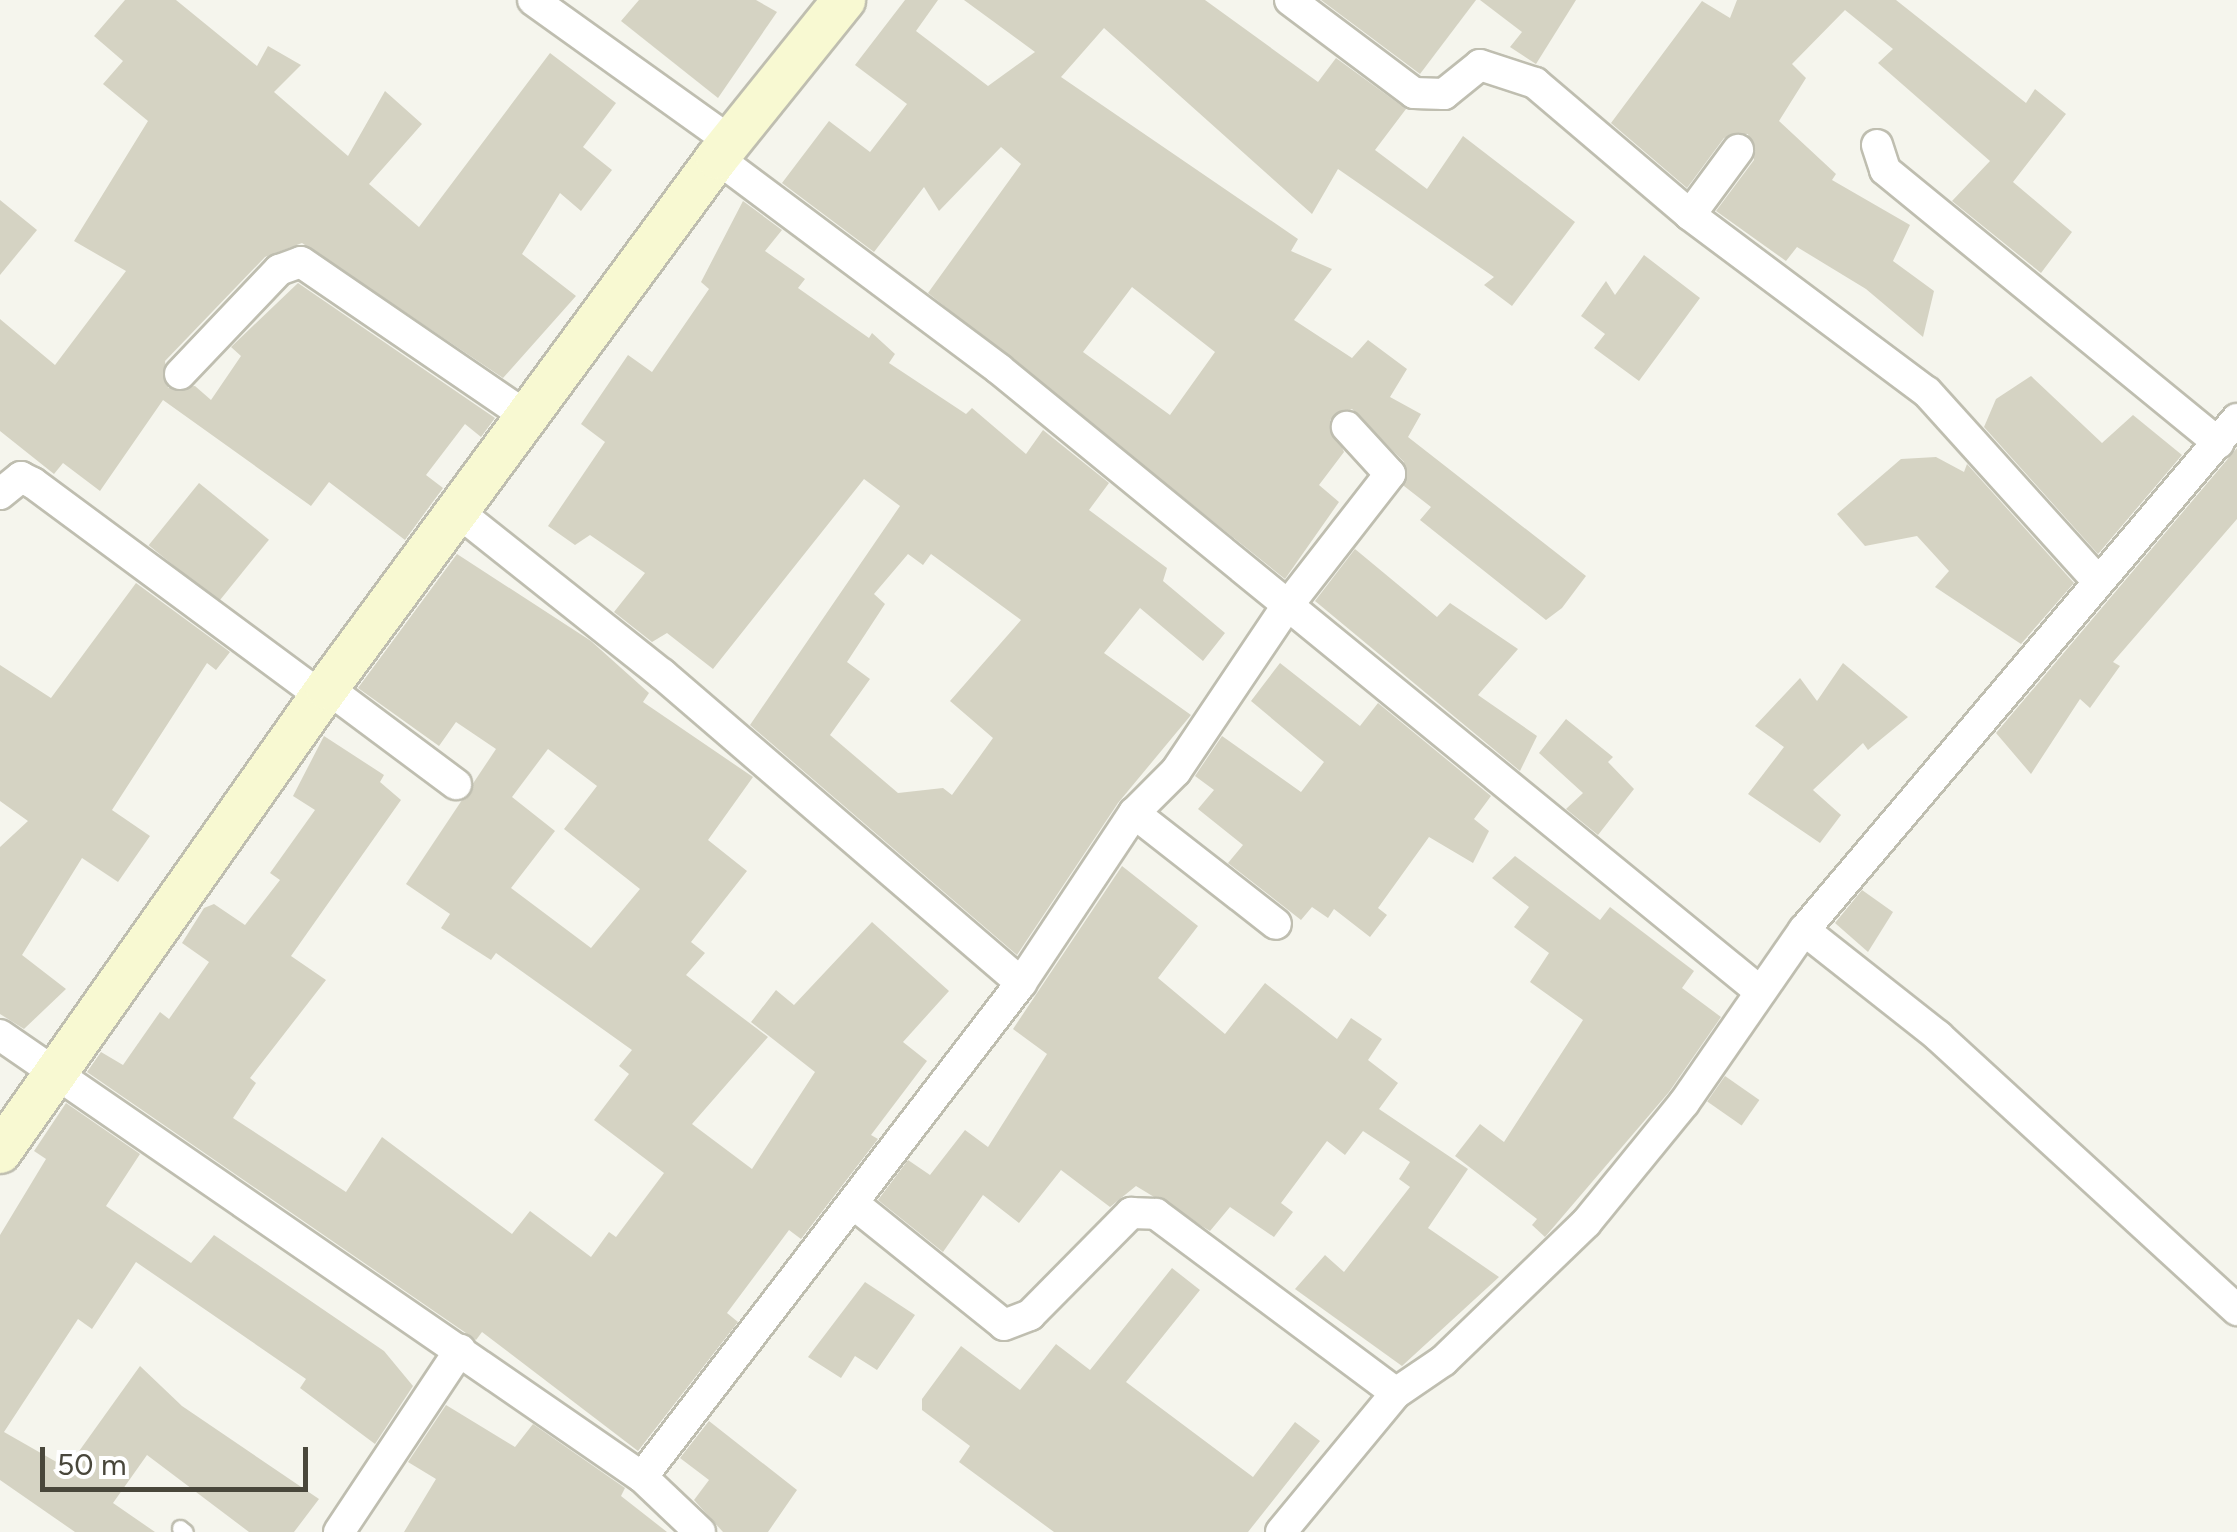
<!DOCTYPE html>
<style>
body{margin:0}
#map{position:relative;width:2237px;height:1532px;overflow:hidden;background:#f5f5ed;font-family:Figtree,sans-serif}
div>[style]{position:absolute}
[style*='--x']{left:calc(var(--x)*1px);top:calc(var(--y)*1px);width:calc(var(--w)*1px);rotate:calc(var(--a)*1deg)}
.building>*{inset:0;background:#d5d3c3;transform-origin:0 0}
.roads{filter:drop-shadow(2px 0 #bfbeb0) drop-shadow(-2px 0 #bfbeb0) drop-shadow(0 2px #bfbeb0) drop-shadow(0 -2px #bfbeb0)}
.lane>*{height:15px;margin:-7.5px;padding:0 7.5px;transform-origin:7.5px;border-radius:7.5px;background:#fff}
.street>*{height:30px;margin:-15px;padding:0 15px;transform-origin:15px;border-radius:15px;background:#fff}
.secondary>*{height:42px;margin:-21px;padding:0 21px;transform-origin:21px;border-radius:21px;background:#f8f9d2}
span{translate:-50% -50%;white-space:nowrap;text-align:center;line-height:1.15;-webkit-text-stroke:8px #fff;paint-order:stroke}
.scale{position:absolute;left:40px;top:1447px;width:268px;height:45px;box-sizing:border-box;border:5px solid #49473b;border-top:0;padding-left:12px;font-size:30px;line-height:35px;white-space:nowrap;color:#49473b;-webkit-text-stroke:8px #fff;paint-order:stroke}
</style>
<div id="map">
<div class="building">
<div style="clip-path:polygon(125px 0,176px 0,257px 66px,268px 46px,301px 65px,274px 92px,348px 156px,385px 91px,422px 124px,369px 184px,419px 227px,550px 53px,616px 103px,583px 147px,612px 170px,581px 211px,560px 193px,522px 254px,576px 296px,503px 378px,302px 243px,265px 257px,165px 361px,168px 388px,195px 386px,211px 400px,241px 356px,231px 347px,298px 283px,495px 418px,481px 437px,465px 424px,426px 475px,443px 488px,405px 540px,329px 482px,311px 506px,163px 400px,100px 491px,63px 463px,54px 474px,0 431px,0 319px,55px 365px,126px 271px,74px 241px,148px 121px,103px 84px,123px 61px,94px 36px)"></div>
<div style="clip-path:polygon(639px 0,756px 0,777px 12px,718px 98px,621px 21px)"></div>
<div style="clip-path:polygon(evenodd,905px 0,938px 0,916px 31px,988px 86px,1035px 52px,964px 0,1205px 0,1318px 82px,1336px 58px,1406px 109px,1375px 150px,1427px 189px,1463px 136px,1575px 222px,1512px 306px,1484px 285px,1494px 277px,1338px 169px,1312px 214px,1104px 28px,1061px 77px,1298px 239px,1291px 251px,1332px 269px,1294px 320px,1352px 358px,1368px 340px,1407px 369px,1390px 397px,1421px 414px,1408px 437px,1586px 576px,1562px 608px,1546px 620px,1420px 520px,1431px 507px,1404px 486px,1404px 462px,1352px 409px,1330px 420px,1344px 452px,1319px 485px,1339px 502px,1285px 579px,928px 293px,1021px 164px,1001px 147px,939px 211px,924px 187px,874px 252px,782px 183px,829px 121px,870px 152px,907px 104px,855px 65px,905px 0,1132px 287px,1215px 352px,1170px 415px,1083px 352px,1132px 287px)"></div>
<div style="clip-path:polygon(1321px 0,1476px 0,1420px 74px)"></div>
<div style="clip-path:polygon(1480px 0,1576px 0,1536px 64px,1510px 47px,1522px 32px)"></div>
<div style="clip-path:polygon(1737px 0,1896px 0,2026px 103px,2035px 89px,2066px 114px,2013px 182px,2072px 232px,2041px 273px,1952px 201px,1990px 161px,1878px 63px,1893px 49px,1845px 10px,1792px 64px,1806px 78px,1779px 121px,1836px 174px,1832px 180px,1910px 225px,1893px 261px,1934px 291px,1923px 337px,1866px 289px,1797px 247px,1786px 261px,1716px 211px,1754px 160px,1748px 134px,1724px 138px,1687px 188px,1611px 123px,1702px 1px,1730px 18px)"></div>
<div style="clip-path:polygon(0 200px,37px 230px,0 275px)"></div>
<div style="clip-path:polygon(evenodd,743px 201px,782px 230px,765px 251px,805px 279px,798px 288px,869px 338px,872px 333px,895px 354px,889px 363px,966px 414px,972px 408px,1026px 454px,1043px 430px,1109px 483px,1089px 510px,1167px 568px,1163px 581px,1225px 633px,1203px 661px,1140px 608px,1104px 653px,1191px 715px,1118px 803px,1017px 955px,750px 725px,900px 506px,864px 479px,713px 669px,667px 633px,652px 642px,614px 612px,645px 573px,590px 535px,575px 545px,548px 526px,605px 442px,581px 424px,628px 355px,652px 372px,709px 289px,701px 282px,743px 201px,908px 554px,923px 565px,931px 554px,1021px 620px,950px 701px,993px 738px,952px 795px,943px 788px,898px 793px,830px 735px,870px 679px,847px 662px,885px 604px,874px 594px,908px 554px)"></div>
<div style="clip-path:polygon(1644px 255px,1700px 298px,1639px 381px,1594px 348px,1605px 334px,1581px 316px,1606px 281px,1615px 295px)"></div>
<div style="clip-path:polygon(2031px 376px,2102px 443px,2133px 415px,2182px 455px,2098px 554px,1984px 427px,1996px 399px)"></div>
<div style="clip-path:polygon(2237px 448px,2237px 519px,2113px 662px,2120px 666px,2090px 708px,2080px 699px,2031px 774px,1996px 733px)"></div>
<div style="clip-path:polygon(1936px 457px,1964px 472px,1967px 464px,2074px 583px,2021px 644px,1935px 587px,1949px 571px,1917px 536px,1865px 546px,1837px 514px,1901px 459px)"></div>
<div style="left:199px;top:483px;width:90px;height:80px;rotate:39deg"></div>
<div style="clip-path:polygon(1355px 549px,1437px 617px,1450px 603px,1518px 649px,1478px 695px,1537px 736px,1520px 771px,1315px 601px)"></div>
<div style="clip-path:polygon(evenodd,457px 554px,591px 641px,649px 693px,643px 702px,753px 777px,708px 840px,747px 871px,691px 942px,705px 953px,686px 975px,768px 1037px,692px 1124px,752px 1169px,815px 1072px,751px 1022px,776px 990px,794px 1005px,872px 922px,949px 991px,903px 1042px,927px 1061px,871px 1135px,878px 1139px,801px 1239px,789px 1230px,727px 1313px,738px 1322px,638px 1451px,482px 1332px,476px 1340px,87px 1072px,101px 1052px,123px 1065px,160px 1012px,169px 1019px,209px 962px,182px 943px,204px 908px,214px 904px,245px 925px,280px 880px,270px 873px,315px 810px,293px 796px,324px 736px,384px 775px,380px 782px,401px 800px,291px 956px,326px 980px,250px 1078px,256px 1083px,233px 1118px,346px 1192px,382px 1137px,512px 1234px,530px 1211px,591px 1257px,609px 1232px,616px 1237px,664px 1173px,594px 1120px,629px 1074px,619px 1066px,632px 1050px,496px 953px,491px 960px,441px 928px,450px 914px,406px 884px,496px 749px,456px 722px,439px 746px,358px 688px,457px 554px,548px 749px,597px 786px,564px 829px,640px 889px,591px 948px,511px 888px,555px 831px,512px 797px,548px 749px)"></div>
<div style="clip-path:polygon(136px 583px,230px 652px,216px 670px,207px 663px,112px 810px,150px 836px,118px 882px,82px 858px,22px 955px,66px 989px,24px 1029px,0 1014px,0 847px,28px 821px,0 801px,0 665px,51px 698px)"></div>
<div style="clip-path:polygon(1280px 663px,1360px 726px,1378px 703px,1491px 796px,1474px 819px,1489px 831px,1473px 863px,1429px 837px,1378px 908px,1387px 915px,1370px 937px,1334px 909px,1328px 918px,1312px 907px,1301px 920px,1228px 863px,1243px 845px,1198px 809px,1214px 790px,1195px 776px,1222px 736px,1301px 792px,1324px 762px,1251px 701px)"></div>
<div style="clip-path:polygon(1843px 663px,1908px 717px,1868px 750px,1863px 743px,1813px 790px,1841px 815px,1820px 843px,1748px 794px,1784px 747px,1755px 726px,1800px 678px,1817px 701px)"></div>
<div style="clip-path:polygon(1566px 719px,1613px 757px,1608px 762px,1634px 789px,1598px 835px,1566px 809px,1583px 793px,1539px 753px)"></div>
<div style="clip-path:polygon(1515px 856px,1600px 920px,1610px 907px,1694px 971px,1682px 988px,1721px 1017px,1669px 1092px,1545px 1237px,1532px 1225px,1537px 1219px,1455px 1156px,1480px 1124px,1504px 1142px,1583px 1020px,1530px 982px,1549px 953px,1514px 927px,1529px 907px,1492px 878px)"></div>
<div style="clip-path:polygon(1122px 866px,1198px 926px,1158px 978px,1225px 1034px,1265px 983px,1337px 1039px,1351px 1018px,1382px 1039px,1368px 1060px,1398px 1083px,1379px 1109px,1468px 1169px,1428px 1228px,1499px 1277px,1402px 1366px,1295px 1289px,1325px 1255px,1344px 1272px,1410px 1187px,1399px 1179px,1410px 1162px,1363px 1131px,1345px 1155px,1327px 1141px,1281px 1203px,1293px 1212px,1274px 1237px,1230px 1207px,1210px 1231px,1136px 1186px,1110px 1207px,1061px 1170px,1019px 1223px,983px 1195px,943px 1252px,878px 1200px,908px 1160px,930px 1175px,965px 1130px,988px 1147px,1047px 1054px,1013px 1029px)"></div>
<div style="clip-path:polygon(1862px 890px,1893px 912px,1868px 952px,1835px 923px)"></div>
<div style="left:1725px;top:1076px;width:42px;height:31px;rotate:35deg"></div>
<div style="clip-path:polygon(66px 1103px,140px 1154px,106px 1206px,191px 1263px,214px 1235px,384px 1351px,413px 1386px,375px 1444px,300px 1388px,306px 1379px,136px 1262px,92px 1329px,78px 1319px,4px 1432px,67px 1468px,140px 1366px,182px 1406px,319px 1499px,294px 1532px,249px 1532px,147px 1455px,113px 1503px,155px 1532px,75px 1532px,0 1480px,0 1235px,46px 1159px,34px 1151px)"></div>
<div style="clip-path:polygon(1172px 1268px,1200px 1290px,1126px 1382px,1253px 1477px,1295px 1422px,1320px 1441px,1248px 1532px,1054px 1532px,959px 1462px,970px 1446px,922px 1410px,922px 1399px,961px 1346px,1020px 1390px,1056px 1344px,1090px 1370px)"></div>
<div style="clip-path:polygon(865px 1282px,915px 1315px,877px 1370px,855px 1356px,841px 1378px,808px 1357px)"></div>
<div style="clip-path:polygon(446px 1405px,515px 1447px,533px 1424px,625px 1488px,621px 1496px,667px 1532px,404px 1532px,436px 1479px,408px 1462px)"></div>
<div style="clip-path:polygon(709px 1421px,797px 1490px,768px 1532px,723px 1532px,694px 1500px,709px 1480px,680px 1458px)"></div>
</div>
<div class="roads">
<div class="lane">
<div style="--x:180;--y:1528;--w:6;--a:39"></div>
</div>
<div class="street">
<div style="--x:533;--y:0;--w:244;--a:35.6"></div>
<div style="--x:1290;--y:0;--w:155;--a:36.9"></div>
<div style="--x:1414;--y:93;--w:30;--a:2"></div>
<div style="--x:1444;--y:94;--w:46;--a:-38.9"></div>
<div style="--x:1480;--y:65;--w:58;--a:18.1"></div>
<div style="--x:1535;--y:83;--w:204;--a:40.4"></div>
<div style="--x:1690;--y:215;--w:296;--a:36.8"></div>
<div style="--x:1927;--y:392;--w:251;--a:47.9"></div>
<div style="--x:1877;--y:145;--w:26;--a:72"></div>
<div style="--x:1885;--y:170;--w:431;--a:39.3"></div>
<div style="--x:717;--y:158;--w:352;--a:36.8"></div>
<div style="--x:999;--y:369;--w:979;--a:39.28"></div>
<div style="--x:1690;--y:215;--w:81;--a:-53.6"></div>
<div style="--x:180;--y:374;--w:144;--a:-46.4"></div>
<div style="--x:279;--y:270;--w:23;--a:-20"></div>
<div style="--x:301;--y:262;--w:273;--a:34.4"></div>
<div style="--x:0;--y:494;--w:27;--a:-39"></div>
<div style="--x:21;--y:477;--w:13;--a:27"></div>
<div style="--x:33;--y:483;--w:358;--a:36.5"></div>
<div style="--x:457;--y:511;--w:262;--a:38.5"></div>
<div style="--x:662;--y:674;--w:474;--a:40.7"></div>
<div style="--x:327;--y:688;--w:161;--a:36.7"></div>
<div style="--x:1134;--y:813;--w:180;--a:38"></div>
<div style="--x:1804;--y:930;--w:171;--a:38.3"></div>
<div style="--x:1938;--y:1036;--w:406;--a:42.5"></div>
<div style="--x:0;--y:1035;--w:779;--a:34.55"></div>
<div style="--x:642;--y:1477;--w:80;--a:43.5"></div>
<div style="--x:855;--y:1205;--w:191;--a:38.8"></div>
<div style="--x:1004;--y:1325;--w:28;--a:-21"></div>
<div style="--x:1030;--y:1315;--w:144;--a:-45.3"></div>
<div style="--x:1131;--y:1213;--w:25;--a:2"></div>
<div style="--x:1156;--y:1214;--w:299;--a:36.7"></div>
<div style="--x:642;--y:1477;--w:623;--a:-52.5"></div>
<div style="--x:1021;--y:983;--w:204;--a:-56.4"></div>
<div style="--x:1134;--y:813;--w:59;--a:-45"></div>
<div style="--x:1176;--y:771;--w:195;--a:-56.1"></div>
<div style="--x:1285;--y:609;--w:171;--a:-52.1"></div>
<div style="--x:1390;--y:474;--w:64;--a:-132.5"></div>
<div style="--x:339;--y:1532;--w:219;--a:-56.4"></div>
<div style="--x:1281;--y:1532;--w:180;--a:-50.4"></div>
<div style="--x:1396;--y:1393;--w:57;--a:-34.2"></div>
<div style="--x:1443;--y:1361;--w:199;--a:-44"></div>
<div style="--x:1586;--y:1223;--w:155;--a:-50.8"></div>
<div style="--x:1684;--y:1103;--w:211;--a:-55.3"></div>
<div style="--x:1804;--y:930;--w:670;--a:-49.72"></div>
</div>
<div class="secondary">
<div style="--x:0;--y:1152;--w:568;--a:-54.83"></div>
<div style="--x:327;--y:688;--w:658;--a:-53.65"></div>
<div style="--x:717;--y:158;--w:203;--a:-51.2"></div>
</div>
</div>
<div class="scale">50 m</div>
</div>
